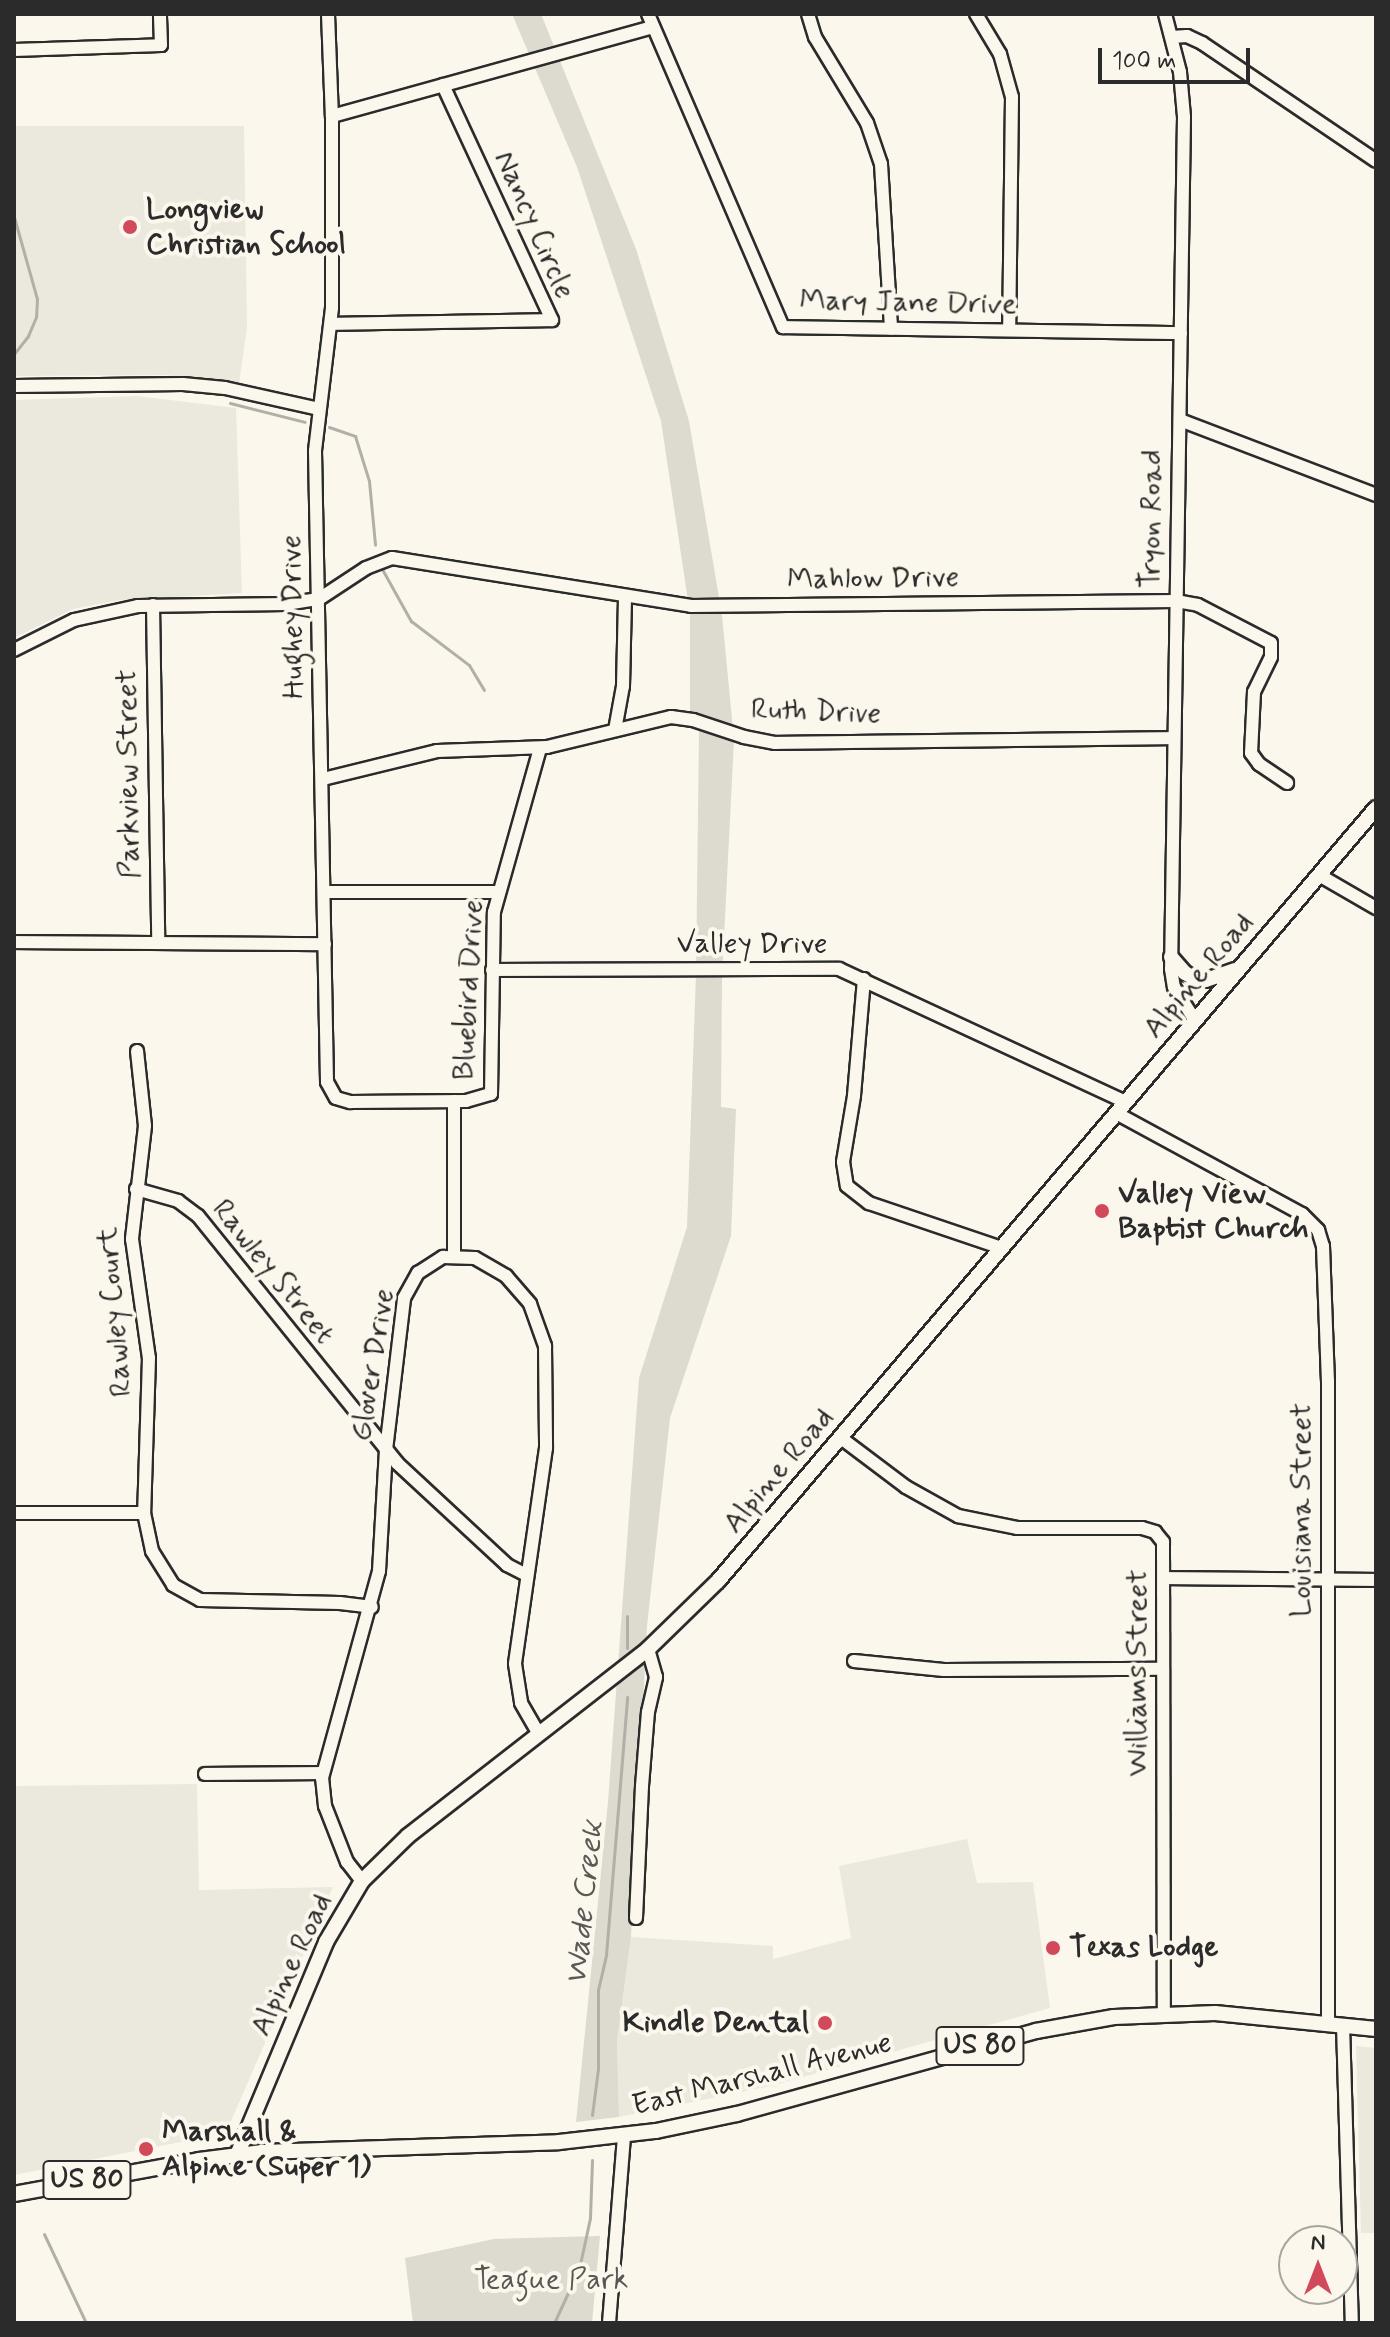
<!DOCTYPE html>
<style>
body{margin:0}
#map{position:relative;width:1390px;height:2337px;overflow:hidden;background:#fbf7ec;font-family:Mynerve,sans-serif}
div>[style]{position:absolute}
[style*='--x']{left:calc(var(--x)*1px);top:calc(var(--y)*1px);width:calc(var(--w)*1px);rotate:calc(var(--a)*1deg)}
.built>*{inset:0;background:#ebe8de}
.green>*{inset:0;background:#dddad0}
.stream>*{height:3px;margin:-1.5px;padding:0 1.5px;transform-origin:1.5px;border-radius:1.5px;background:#b1afa7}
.roads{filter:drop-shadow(2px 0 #2b2b2b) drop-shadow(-2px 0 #2b2b2b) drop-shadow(0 2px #2b2b2b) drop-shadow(0 -2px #2b2b2b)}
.minor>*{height:12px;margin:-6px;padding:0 6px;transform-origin:6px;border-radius:6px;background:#fbf7ec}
.major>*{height:14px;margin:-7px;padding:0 7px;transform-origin:7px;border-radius:7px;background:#fbf7ec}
.dots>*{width:22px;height:22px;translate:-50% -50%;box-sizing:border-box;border:4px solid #fbf7ec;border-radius:50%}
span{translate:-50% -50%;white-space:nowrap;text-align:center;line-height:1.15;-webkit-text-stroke:8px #fbf7ec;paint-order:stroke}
.shield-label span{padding:2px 6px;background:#fbf7ec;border:2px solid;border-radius:6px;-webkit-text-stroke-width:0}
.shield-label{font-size:28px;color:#2b2b2b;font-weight:700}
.poi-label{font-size:30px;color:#2b2b2b;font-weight:700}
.left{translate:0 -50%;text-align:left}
.right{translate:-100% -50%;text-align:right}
.street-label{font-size:30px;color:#2b2b2b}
.park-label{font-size:30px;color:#585754}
.water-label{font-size:32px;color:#5a5956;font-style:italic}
.frame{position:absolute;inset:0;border:16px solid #2b2b2b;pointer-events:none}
.north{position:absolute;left:1278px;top:2225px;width:80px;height:80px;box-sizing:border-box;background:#fbf7ec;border:2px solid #a8a59f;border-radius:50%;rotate:0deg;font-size:22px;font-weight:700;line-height:32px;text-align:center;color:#2b2b2b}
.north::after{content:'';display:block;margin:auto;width:28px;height:36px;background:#d1495b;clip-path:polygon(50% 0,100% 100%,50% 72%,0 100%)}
.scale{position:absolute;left:1098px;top:48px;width:152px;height:36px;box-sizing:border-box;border:4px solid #2b2b2b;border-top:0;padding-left:10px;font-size:24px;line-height:28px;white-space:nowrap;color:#2b2b2b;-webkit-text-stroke:6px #fbf7ec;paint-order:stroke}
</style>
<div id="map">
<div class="built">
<div style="clip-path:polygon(14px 126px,244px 126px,247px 327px,239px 384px,165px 375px,14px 376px)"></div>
<div style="clip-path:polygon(137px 396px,236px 408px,242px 593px,120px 600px,73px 609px,14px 638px,14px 400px)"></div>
<div style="clip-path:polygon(197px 1784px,199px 1890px,333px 1887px,231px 2121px,219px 2123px,221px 2134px,14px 2175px,14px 1786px)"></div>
<div style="clip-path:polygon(967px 1839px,977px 1883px,1033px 1882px,1050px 2008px,771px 2086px,619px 2117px,617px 2041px,631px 1937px,773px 1946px,773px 1959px,851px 1938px,839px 1866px)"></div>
<div style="clip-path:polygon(1356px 2046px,1376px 2048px,1376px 2233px,1361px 2233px)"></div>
</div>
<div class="green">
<div style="clip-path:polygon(512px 14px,541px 14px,636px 249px,689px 421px,722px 615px,734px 740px,722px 977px,721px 1107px,736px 1109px,731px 1236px,670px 1418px,647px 1626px,631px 1937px,617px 2041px,619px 2117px,576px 2122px,608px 1802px,639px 1378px,687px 1227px,696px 975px,699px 731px,690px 710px,690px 614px,661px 421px,577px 167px)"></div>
<div style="clip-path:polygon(600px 2236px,592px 2323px,413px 2323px,405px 2258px,494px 2239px)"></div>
</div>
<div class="stream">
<div style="--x:14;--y:217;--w:85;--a:74.3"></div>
<div style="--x:37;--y:299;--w:18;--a:93"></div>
<div style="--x:36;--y:317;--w:21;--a:113"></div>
<div style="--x:28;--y:336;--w:23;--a:128"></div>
<div style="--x:230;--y:403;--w:77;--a:14.2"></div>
<div style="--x:329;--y:427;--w:28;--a:19"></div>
<div style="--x:355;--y:436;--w:47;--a:72.7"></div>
<div style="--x:369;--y:481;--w:64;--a:84.6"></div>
<div style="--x:382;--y:569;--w:60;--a:60.9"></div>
<div style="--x:411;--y:621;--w:73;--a:37.2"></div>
<div style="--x:469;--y:665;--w:29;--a:59"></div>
<div style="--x:627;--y:1616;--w:32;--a:90"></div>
<div style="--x:592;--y:2115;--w:46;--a:-82.6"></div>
<div style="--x:598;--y:2069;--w:79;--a:-90"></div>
<div style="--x:598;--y:1990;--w:36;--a:-77"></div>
<div style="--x:606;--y:1955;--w:259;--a:-85.3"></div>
<div style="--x:44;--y:2234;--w:98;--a:64.7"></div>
<div style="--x:554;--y:2323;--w:60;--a:-65.2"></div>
<div style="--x:579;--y:2269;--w:52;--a:-77.8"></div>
<div style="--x:590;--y:2218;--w:58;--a:-88"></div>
</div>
<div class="roads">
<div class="minor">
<div style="--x:328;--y:14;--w:102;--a:87.8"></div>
<div style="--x:332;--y:116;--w:192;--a:90"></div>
<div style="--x:332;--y:308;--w:144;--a:96.8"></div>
<div style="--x:315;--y:451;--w:631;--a:88.91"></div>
<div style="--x:327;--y:1082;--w:18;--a:61"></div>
<div style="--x:336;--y:1098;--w:15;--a:16"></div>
<div style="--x:350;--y:1102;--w:116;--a:-0.5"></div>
<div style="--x:466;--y:1101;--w:26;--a:-16"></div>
<div style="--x:491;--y:1094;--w:182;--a:-89.1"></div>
<div style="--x:494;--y:912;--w:170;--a:-74.3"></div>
<div style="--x:648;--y:14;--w:341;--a:66.7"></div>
<div style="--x:783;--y:327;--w:398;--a:0.9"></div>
<div style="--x:808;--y:14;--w:24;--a:73"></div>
<div style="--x:815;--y:37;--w:100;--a:58.8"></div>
<div style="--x:867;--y:123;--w:43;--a:71.1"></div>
<div style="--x:881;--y:164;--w:165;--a:86.5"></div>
<div style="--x:976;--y:14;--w:47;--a:59"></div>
<div style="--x:1000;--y:54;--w:45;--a:74.4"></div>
<div style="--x:1012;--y:97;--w:233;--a:90.7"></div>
<div style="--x:1165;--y:14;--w:60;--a:75.5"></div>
<div style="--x:1180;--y:72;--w:45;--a:84.9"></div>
<div style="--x:1184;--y:117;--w:852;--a:90.87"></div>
<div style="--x:1171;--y:969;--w:18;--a:81"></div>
<div style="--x:1174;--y:987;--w:40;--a:58"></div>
<div style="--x:1172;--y:37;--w:15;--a:-4"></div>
<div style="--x:1187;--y:36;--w:17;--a:25"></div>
<div style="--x:1202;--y:43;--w:210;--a:34.1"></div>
<div style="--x:14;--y:50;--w:147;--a:-1.9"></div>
<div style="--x:161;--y:45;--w:31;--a:-92"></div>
<div style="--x:332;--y:116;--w:333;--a:-15.5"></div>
<div style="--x:331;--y:324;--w:221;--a:-1"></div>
<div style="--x:552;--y:320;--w:259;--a:-114.9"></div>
<div style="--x:14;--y:386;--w:169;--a:-0.7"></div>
<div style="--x:183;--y:384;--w:42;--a:5.4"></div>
<div style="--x:225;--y:388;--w:96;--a:12.6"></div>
<div style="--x:1180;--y:420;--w:210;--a:20.9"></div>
<div style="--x:153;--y:605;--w:337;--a:89.1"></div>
<div style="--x:14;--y:650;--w:67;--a:-26.6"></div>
<div style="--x:74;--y:620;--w:66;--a:-12.3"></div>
<div style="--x:138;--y:606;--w:148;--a:-0.8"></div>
<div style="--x:286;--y:604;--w:33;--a:-9"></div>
<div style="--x:319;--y:599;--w:56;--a:-33.4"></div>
<div style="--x:366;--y:568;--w:28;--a:-21"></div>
<div style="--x:392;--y:558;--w:303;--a:9.1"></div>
<div style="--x:691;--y:606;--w:485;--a:-0.6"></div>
<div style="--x:1176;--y:601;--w:22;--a:10"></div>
<div style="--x:1198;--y:605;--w:82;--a:27.5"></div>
<div style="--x:1271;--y:643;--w:14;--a:90"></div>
<div style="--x:1271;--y:657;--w:39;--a:116"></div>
<div style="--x:1254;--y:692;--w:61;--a:92.8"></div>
<div style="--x:1251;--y:753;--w:14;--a:54"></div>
<div style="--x:1259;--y:764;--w:34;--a:34"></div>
<div style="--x:615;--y:730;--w:45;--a:-79.7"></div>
<div style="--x:623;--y:686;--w:90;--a:-88.7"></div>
<div style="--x:323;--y:779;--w:117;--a:-13.8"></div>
<div style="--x:437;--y:751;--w:110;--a:-2.1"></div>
<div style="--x:547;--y:747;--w:128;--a:-13.6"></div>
<div style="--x:671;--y:717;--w:22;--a:8"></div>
<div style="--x:693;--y:720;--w:54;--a:18.4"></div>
<div style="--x:744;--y:737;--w:32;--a:11"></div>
<div style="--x:775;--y:743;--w:399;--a:-0.7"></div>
<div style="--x:1319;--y:875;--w:66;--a:30.1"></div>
<div style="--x:324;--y:892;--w:175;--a:0"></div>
<div style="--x:14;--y:942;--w:311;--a:0.4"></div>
<div style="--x:492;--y:970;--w:347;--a:-0.2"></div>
<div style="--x:839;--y:969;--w:316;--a:24.9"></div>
<div style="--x:864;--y:979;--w:117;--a:94.9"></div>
<div style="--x:854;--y:1096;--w:67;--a:99.5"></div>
<div style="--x:843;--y:1162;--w:24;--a:81"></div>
<div style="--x:847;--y:1186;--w:28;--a:38"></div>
<div style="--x:869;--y:1203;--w:140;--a:18.7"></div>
<div style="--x:137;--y:1051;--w:75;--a:83.9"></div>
<div style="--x:145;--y:1126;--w:114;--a:96.6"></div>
<div style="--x:132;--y:1239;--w:120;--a:81.9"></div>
<div style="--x:149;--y:1358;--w:155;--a:91.8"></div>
<div style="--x:144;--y:1513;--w:39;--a:78"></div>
<div style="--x:152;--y:1551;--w:40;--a:58"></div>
<div style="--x:173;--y:1585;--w:31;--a:29"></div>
<div style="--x:200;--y:1600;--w:140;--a:1.2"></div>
<div style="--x:340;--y:1603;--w:32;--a:7"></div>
<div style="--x:1116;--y:1113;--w:212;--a:28.5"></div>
<div style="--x:1302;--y:1214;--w:23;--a:45"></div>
<div style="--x:1318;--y:1230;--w:17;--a:73"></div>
<div style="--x:1323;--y:1246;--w:135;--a:87.9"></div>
<div style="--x:1328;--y:1381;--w:643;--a:90"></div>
<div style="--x:136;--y:1189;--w:44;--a:15.9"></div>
<div style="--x:178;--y:1201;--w:25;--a:37"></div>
<div style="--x:198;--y:1216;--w:317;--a:51.1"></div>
<div style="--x:397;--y:1463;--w:150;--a:42.8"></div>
<div style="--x:507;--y:1565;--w:22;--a:27"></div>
<div style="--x:454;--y:1256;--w:155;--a:-90"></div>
<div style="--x:841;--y:1438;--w:81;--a:37"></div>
<div style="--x:906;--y:1487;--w:60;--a:29.1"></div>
<div style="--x:958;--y:1516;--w:60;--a:11.5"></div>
<div style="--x:1017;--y:1528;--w:125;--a:0"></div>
<div style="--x:1142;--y:1528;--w:14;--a:17"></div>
<div style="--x:1155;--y:1532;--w:13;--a:51"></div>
<div style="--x:1163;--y:1542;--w:471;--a:89.9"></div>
<div style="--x:14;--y:1513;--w:130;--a:0"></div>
<div style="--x:1164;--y:1578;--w:212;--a:0.5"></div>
<div style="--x:854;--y:1661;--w:90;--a:5.7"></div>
<div style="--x:944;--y:1670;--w:219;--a:-0.3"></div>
<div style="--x:205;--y:1774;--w:117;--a:-0.5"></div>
<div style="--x:362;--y:1881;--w:24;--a:-128"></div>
<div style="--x:347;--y:1862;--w:60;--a:-111.4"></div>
<div style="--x:325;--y:1806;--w:28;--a:-96"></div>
<div style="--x:322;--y:1778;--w:215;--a:-74.6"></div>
<div style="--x:379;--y:1571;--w:121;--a:-86.7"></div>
<div style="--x:386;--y:1450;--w:153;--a:-83.2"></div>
<div style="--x:404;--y:1298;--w:29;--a:-61"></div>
<div style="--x:418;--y:1273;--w:30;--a:-33"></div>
<div style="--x:443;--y:1257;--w:32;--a:2"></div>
<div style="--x:475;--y:1258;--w:36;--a:30"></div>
<div style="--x:506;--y:1276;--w:37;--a:49"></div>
<div style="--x:530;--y:1304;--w:45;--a:70.3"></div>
<div style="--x:545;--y:1346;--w:102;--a:89.4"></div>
<div style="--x:546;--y:1448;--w:218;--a:98.2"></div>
<div style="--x:515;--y:1664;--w:39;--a:81"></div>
<div style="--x:521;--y:1703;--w:36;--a:60"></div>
<div style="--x:636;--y:1918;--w:132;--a:-87.4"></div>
<div style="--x:642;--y:1786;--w:74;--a:-85.4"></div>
<div style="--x:648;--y:1712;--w:36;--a:-77"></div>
<div style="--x:656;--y:1677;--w:29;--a:-106"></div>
<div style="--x:1343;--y:2025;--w:298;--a:88.3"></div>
<div style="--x:609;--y:2323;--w:188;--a:-85.4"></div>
</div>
<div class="major">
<div style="--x:1171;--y:957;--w:21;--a:49"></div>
<div style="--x:1185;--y:973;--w:10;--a:29"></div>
<div style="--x:1194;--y:978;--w:12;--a:9"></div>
<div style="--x:1206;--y:980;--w:31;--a:-19"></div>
<div style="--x:237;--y:2155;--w:231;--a:-67.3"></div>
<div style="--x:326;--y:1942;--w:71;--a:-59.5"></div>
<div style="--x:362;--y:1881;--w:64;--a:-44.4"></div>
<div style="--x:408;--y:1836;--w:304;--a:-37.9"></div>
<div style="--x:648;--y:1649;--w:98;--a:-44.2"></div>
<div style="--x:718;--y:1581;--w:1015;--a:-49.59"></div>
<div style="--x:14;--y:2194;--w:188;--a:-10.4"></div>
<div style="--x:199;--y:2160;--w:64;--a:-7.2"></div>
<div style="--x:262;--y:2152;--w:297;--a:-1.9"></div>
<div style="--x:559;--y:2142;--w:98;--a:-6.5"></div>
<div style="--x:656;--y:2131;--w:83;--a:-11.9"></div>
<div style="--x:737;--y:2114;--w:310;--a:-15.5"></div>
<div style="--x:1036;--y:2031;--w:79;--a:-10.2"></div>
<div style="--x:1114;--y:2017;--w:101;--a:-2.3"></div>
<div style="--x:1215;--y:2013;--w:162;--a:5.7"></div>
</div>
</div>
<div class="dots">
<div style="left:130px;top:227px;background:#d1495b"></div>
<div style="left:1102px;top:1211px;background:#d1495b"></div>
<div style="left:1053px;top:1948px;background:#d1495b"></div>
<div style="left:825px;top:2023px;background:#d1495b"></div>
<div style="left:146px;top:2149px;background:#d1495b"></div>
</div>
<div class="shield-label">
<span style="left:980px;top:2046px">US 80</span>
<span style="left:87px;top:2180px">US 80</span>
</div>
<div class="poi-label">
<span class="left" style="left:146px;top:227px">Longview<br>Christian School</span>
<span class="left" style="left:1118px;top:1211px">Valley View<br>Baptist Church</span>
<span class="left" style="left:1069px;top:1948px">Texas Lodge</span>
<span class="right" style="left:809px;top:2023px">Kindle Dental</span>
<span class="left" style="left:162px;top:2149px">Marshall &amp;<br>Alpine (Super 1)</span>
</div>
<div class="street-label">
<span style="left:534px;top:225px;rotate:66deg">Nancy Circle</span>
<span style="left:908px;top:303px;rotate:1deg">Mary Jane Drive</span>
<span style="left:1152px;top:519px;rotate:-89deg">Tryon Road</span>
<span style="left:873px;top:579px;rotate:-1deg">Mahlow Drive</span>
<span style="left:293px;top:617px;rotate:-91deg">Hughey Drive</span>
<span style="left:816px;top:712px;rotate:2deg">Ruth Drive</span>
<span style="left:129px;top:774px;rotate:-91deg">Parkview Street</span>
<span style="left:752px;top:944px">Valley Drive</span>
<span style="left:1199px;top:976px;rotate:-50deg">Alpine Road</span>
<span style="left:469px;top:990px;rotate:-87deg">Bluebird Drive</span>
<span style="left:273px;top:1272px;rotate:51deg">Rawley Street</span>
<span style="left:115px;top:1312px;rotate:-95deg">Rawley Court</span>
<span style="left:373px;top:1365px;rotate:-81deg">Glover Drive</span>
<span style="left:779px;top:1471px;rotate:-50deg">Alpine Road</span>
<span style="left:1302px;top:1510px;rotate:-90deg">Louisiana Street</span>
<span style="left:1138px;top:1673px;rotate:-90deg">Williams Street</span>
<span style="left:292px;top:1965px;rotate:-65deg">Alpine Road</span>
<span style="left:762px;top:2075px;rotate:-14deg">East Marshall Avenue</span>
</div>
<div class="park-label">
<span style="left:551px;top:2280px">Teague Park</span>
</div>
<div class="water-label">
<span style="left:585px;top:1903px;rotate:-84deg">Wade Creek</span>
</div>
<div class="frame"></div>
<div class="north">N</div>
<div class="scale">100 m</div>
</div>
